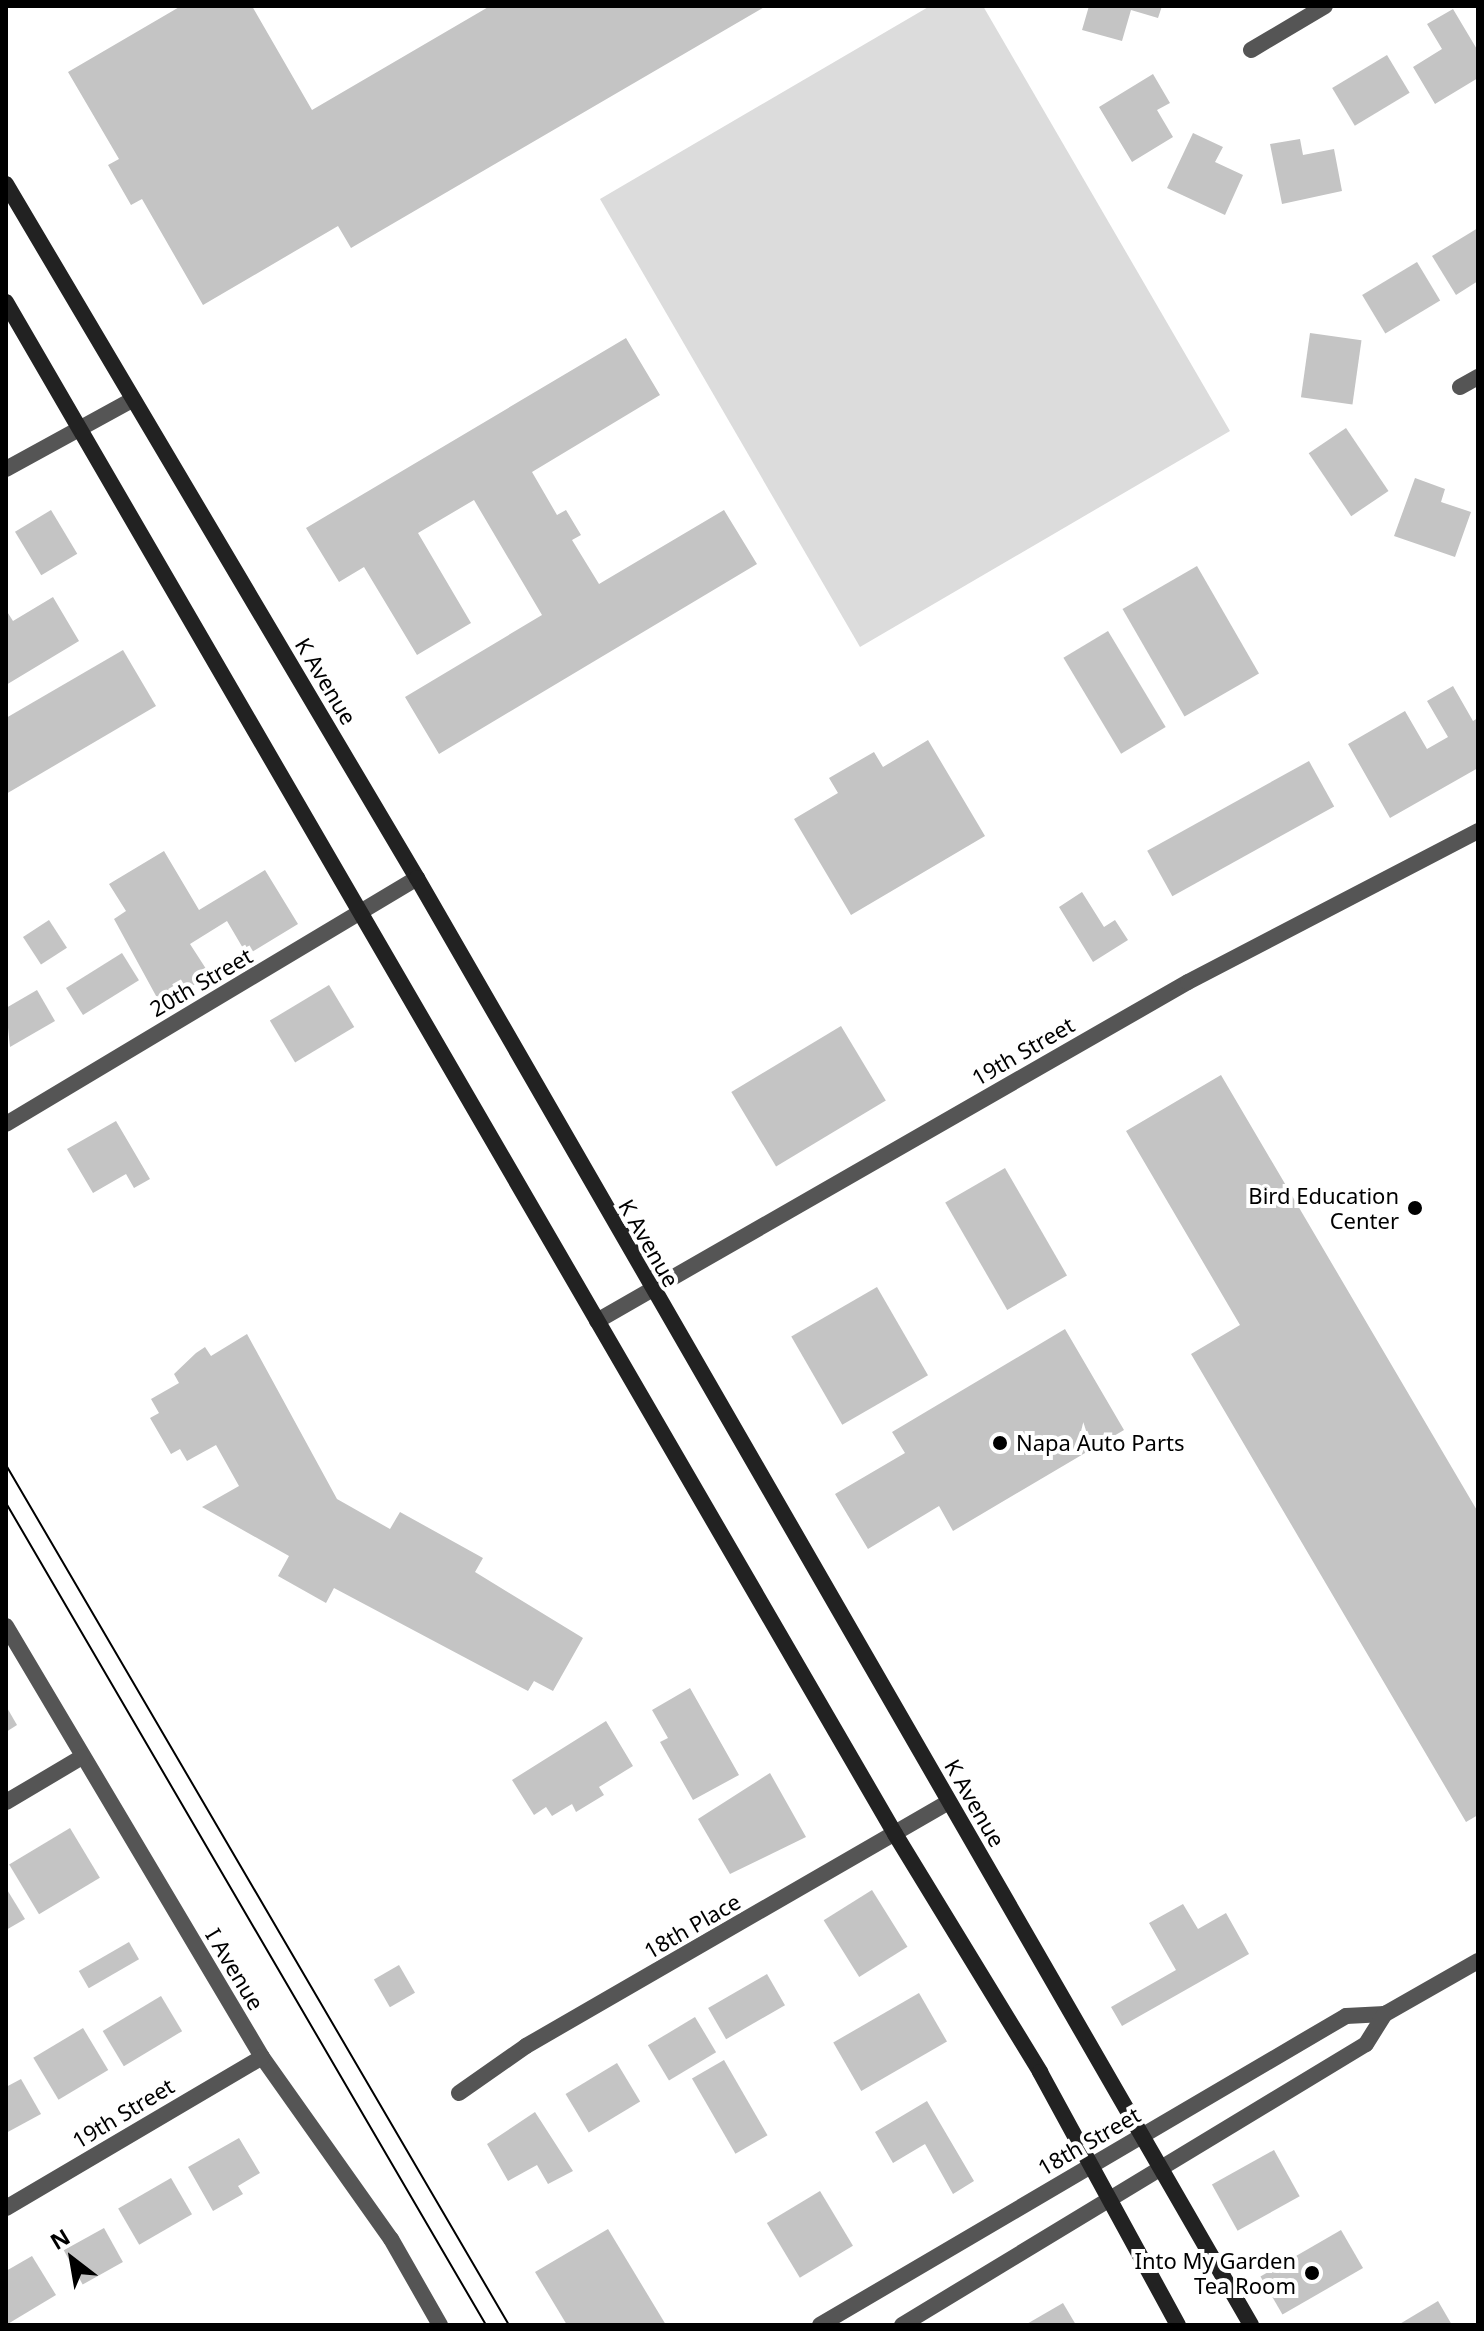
<!DOCTYPE html>
<style>
body{margin:0}
#map{position:relative;width:1484px;height:2331px;overflow:hidden;background:#fff;font-family:"Noto Sans",sans-serif}
div>[style]{position:absolute}
[style*='--x']{left:calc(var(--x)*1px);top:calc(var(--y)*1px);width:calc(var(--w)*1px);rotate:calc(var(--a)*1deg)}
.green>*{inset:0;background:#dcdcdc}
.building>*{inset:0;background:#c4c4c4;transform-origin:0 0}
.minor>*{height:16px;margin:-8px;padding:0 8px;transform-origin:8px;border-radius:8px;background:#555}
.tertiary>*{height:16px;margin:-8px;padding:0 8px;transform-origin:8px;border-radius:8px;background:#555}
.secondary>*{height:16px;margin:-8px;padding:0 8px;transform-origin:8px;border-radius:8px;background:#222}
.tram>*{height:2px;margin:-1px;padding:0 1px;transform-origin:1px;border-radius:1px;background:#000}
.dots>*{width:22px;height:22px;translate:-50% -50%;box-sizing:border-box;border:4px solid #fff;border-radius:50%}
span{translate:-50% -50%;white-space:nowrap;text-align:center;line-height:1.15;-webkit-text-stroke:8px #fff;paint-order:stroke}
.street-label{font-size:22px;color:#000}
.poi-label{font-size:22px;color:#000}
.right{translate:-100% -50%;text-align:right}
.left{translate:0 -50%;text-align:left}
.frame{position:absolute;inset:0;border:8px solid #000;pointer-events:none}
.north{position:absolute;left:32px;top:2219px;width:80px;height:80px;-webkit-text-stroke:6px #fff;paint-order:stroke;rotate:329deg;font-size:22px;font-weight:700;line-height:32px;text-align:center;color:#000}
.north::after{content:'';display:block;margin:auto;width:28px;height:36px;background:#000;clip-path:polygon(50% 0,100% 100%,50% 72%,0 100%)}
</style>
<div id="map">
<div class="green">
<div style="clip-path:polygon(930px 6px,983px 6px,1230px 431px,860px 647px,600px 199px)"></div>
</div>
<div class="building">
<div style="clip-path:polygon(181px 6px,252px 6px,312px 110px,490px 6px,766px 6px,351px 248px,338px 226px,203px 305px,142px 199px,131px 205px,108px 165px,119px 159px,68px 72px)"></div>
<div style="clip-path:polygon(1089px 6px,1162px 6px,1158px 18px,1131px 10px,1122px 41px,1082px 30px)"></div>
<div style="clip-path:polygon(1453px 9px,1478px 51px,1478px 78px,1435px 104px,1413px 67px,1442px 49px,1427px 24px)"></div>
<div style="left:1387px;top:55px;width:44px;height:64px;rotate:59deg"></div>
<div style="clip-path:polygon(1153px 74px,1170px 103px,1157px 110px,1173px 137px,1132px 162px,1099px 107px)"></div>
<div style="clip-path:polygon(1193px 133px,1223px 147px,1215px 162px,1243px 175px,1225px 215px,1167px 188px)"></div>
<div style="clip-path:polygon(1300px 139px,1303px 155px,1334px 149px,1342px 191px,1282px 204px,1270px 144px)"></div>
<div style="clip-path:polygon(1478px 228px,1478px 281px,1456px 295px,1432px 256px)"></div>
<div style="left:1417px;top:262px;width:45px;height:64px;rotate:59deg"></div>
<div style="left:1310px;top:333px;width:52px;height:65px;rotate:8deg"></div>
<div style="clip-path:polygon(626px 338px,660px 395px,532px 472px,557px 515px,566px 510px,581px 535px,572px 540px,599px 584px,724px 510px,757px 564px,439px 754px,405px 697px,542px 615px,474px 500px,418px 533px,471px 623px,417px 655px,364px 567px,339px 582px,306px 528px)"></div>
<div style="left:1346px;top:428px;width:76px;height:45px;rotate:56deg"></div>
<div style="clip-path:polygon(1415px 478px,1445px 489px,1441px 502px,1471px 512px,1455px 557px,1394px 536px)"></div>
<div style="left:51px;top:510px;width:51px;height:42px;rotate:59deg"></div>
<div style="left:1197px;top:566px;width:124px;height:86px;rotate:60deg"></div>
<div style="clip-path:polygon(53px 597px,79px 641px,6px 685px,6px 610px,13px 621px)"></div>
<div style="left:1108px;top:631px;width:112px;height:52px;rotate:59deg"></div>
<div style="clip-path:polygon(123px 650px,156px 706px,6px 794px,6px 718px)"></div>
<div style="clip-path:polygon(1453px 686px,1473px 721px,1478px 718px,1478px 768px,1390px 818px,1348px 744px,1405px 711px,1427px 749px,1448px 737px,1427px 701px)"></div>
<div style="clip-path:polygon(928px 740px,985px 836px,851px 915px,794px 819px,838px 793px,829px 778px,874px 752px,883px 767px)"></div>
<div style="left:1309px;top:761px;width:52px;height:185px;rotate:61deg"></div>
<div style="clip-path:polygon(164px 851px,199px 910px,265px 870px,298px 924px,247px 955px,227px 921px,190px 944px,210px 975px,161px 1005px,114px 919px,126px 911px,109px 884px)"></div>
<div style="clip-path:polygon(1082px 892px,1104px 927px,1115px 920px,1128px 940px,1093px 962px,1059px 907px)"></div>
<div style="left:49px;top:920px;width:33px;height:31px;rotate:57deg"></div>
<div style="left:122px;top:953px;width:32px;height:66px;rotate:58deg"></div>
<div style="left:329px;top:985px;width:49px;height:69px;rotate:59deg"></div>
<div style="clip-path:polygon(37px 990px,55px 1021px,10px 1047px,6px 1008px)"></div>
<div style="left:841px;top:1026px;width:87px;height:128px;rotate:59deg"></div>
<div style="clip-path:polygon(1221px 1075px,1478px 1512px,1478px 1815px,1466px 1822px,1191px 1354px,1240px 1325px,1126px 1131px)"></div>
<div style="clip-path:polygon(116px 1121px,150px 1179px,134px 1188px,126px 1174px,93px 1193px,67px 1149px)"></div>
<div style="left:1005px;top:1168px;width:124px;height:69px;rotate:60deg"></div>
<div style="left:877px;top:1287px;width:102px;height:99px;rotate:60deg"></div>
<div style="clip-path:polygon(1065px 1329px,1124px 1430px,953px 1531px,939px 1506px,868px 1549px,835px 1494px,905px 1453px,892px 1432px)"></div>
<div style="clip-path:polygon(247px 1334px,337px 1499px,390px 1529px,400px 1512px,483px 1558px,475px 1572px,583px 1638px,553px 1691px,534px 1681px,528px 1691px,334px 1588px,326px 1603px,278px 1576px,289px 1556px,202px 1507px,239px 1486px,216px 1445px,187px 1461px,180px 1449px,171px 1454px,150px 1418px,159px 1413px,151px 1399px,179px 1383px,174px 1374px,196px 1353px,205px 1347px,211px 1356px)"></div>
<div style="clip-path:polygon(690px 1688px,739px 1775px,693px 1800px,660px 1742px,668px 1738px,652px 1710px)"></div>
<div style="clip-path:polygon(6px 1706px,17px 1725px,6px 1732px)"></div>
<div style="clip-path:polygon(606px 1721px,633px 1766px,599px 1787px,604px 1795px,576px 1812px,572px 1804px,552px 1816px,546px 1807px,534px 1815px,512px 1780px)"></div>
<div style="clip-path:polygon(770px 1773px,806px 1837px,730px 1874px,698px 1819px)"></div>
<div style="left:70px;top:1828px;width:58px;height:71px;rotate:59deg"></div>
<div style="clip-path:polygon(6px 1888px,25px 1919px,6px 1930px)"></div>
<div style="left:872px;top:1890px;width:67px;height:57px;rotate:58deg"></div>
<div style="clip-path:polygon(1183px 1904px,1198px 1929px,1226px 1913px,1249px 1954px,1122px 2026px,1111px 2007px,1176px 1970px,1149px 1923px)"></div>
<div style="left:129px;top:1942px;width:20px;height:58px;rotate:60deg"></div>
<div style="left:399px;top:1965px;width:32px;height:29px;rotate:60deg"></div>
<div style="left:767px;top:1974px;width:36px;height:68px;rotate:60deg"></div>
<div style="left:919px;top:1993px;width:56px;height:99px;rotate:60deg"></div>
<div style="left:161px;top:1996px;width:41px;height:68px;rotate:59deg"></div>
<div style="left:695px;top:2017px;width:41px;height:55px;rotate:59deg"></div>
<div style="left:83px;top:2028px;width:49px;height:58px;rotate:59deg"></div>
<div style="left:724px;top:2060px;width:87px;height:37px;rotate:60deg"></div>
<div style="left:617px;top:2063px;width:45px;height:60px;rotate:59deg"></div>
<div style="clip-path:polygon(21px 2079px,41px 2114px,6px 2133px,6px 2087px)"></div>
<div style="clip-path:polygon(927px 2101px,974px 2181px,953px 2194px,925px 2144px,893px 2163px,875px 2132px)"></div>
<div style="clip-path:polygon(535px 2112px,573px 2171px,548px 2184px,537px 2165px,508px 2181px,487px 2144px)"></div>
<div style="clip-path:polygon(239px 2138px,260px 2173px,238px 2186px,243px 2194px,213px 2211px,188px 2167px)"></div>
<div style="left:1274px;top:2150px;width:53px;height:71px;rotate:61deg"></div>
<div style="left:171px;top:2178px;width:42px;height:61px;rotate:60deg"></div>
<div style="left:820px;top:2191px;width:64px;height:62px;rotate:59deg"></div>
<div style="left:104px;top:2228px;width:39px;height:46px;rotate:61deg"></div>
<div style="clip-path:polygon(608px 2229px,666px 2325px,567px 2325px,535px 2272px)"></div>
<div style="left:1341px;top:2230px;width:44px;height:93px;rotate:60deg"></div>
<div style="clip-path:polygon(32px 2256px,56px 2295px,6px 2325px,6px 2271px)"></div>
<div style="clip-path:polygon(1438px 2301px,1452px 2325px,1398px 2325px)"></div>
<div style="clip-path:polygon(1063px 2303px,1076px 2325px,1025px 2325px)"></div>
</div>
<div class="minor">
<div style="--x:1251;--y:50;--w:86;--a:-30.7"></div>
<div style="--x:1460;--y:387;--w:21;--a:-29"></div>
<div style="--x:6;--y:469;--w:141;--a:-28.7"></div>
<div style="--x:6;--y:1124;--w:479;--a:-30.9"></div>
<div style="--x:597;--y:1321;--w:681;--a:-29.84"></div>
<div style="--x:1188;--y:982;--w:327;--a:-27.5"></div>
<div style="--x:6;--y:1626;--w:501;--a:59.29"></div>
<div style="--x:262;--y:2057;--w:223;--a:54.7"></div>
<div style="--x:391;--y:2239;--w:99;--a:60.3"></div>
<div style="--x:6;--y:1802;--w:88;--a:-30.6"></div>
<div style="--x:459;--y:2093;--w:82;--a:-35"></div>
<div style="--x:526;--y:2046;--w:488;--a:-30"></div>
<div style="--x:6;--y:2208;--w:297;--a:-30.5"></div>
</div>
<div class="tertiary">
<div style="--x:820;--y:2325;--w:610;--a:-30.43"></div>
<div style="--x:1346;--y:2016;--w:39;--a:-3"></div>
<div style="--x:1385;--y:2014;--w:107;--a:-29.7"></div>
<div style="--x:902;--y:2325;--w:542;--a:-31.2"></div>
<div style="--x:1366;--y:2044;--w:36;--a:-58"></div>
</div>
<div class="secondary">
<div style="--x:6;--y:184;--w:807;--a:59.37"></div>
<div style="--x:417;--y:878;--w:1670;--a:60.04"></div>
<div style="--x:6;--y:302;--w:1771;--a:59.87"></div>
<div style="--x:895;--y:1834;--w:279;--a:58.6"></div>
<div style="--x:1040;--y:2072;--w:288;--a:61.4"></div>
</div>
<div class="tram">
<div style="--x:6;--y:1465;--w:996;--a:59.68"></div>
<div style="--x:6;--y:1503;--w:952;--a:59.72"></div>
</div>
<div class="dots">
<div style="left:1415px;top:1208px;background:#000"></div>
<div style="left:1000px;top:1443px;background:#000"></div>
<div style="left:1312px;top:2273px;background:#000"></div>
</div>
<div class="street-label">
<span style="left:326px;top:681px;rotate:59deg">K Avenue</span>
<span style="left:201px;top:982px;rotate:-30deg">20th Street</span>
<span style="left:1023px;top:1051px;rotate:-30deg">19th Street</span>
<span style="left:649px;top:1243px;rotate:60deg">K Avenue</span>
<span style="left:975px;top:1803px;rotate:60deg">K Avenue</span>
<span style="left:692px;top:1926px;rotate:-30deg">18th Place</span>
<span style="left:235px;top:1969px;rotate:59deg">I Avenue</span>
<span style="left:123px;top:2113px;rotate:-31deg">19th Street</span>
<span style="left:1089px;top:2141px;rotate:-30deg">18th Street</span>
</div>
<div class="poi-label">
<span class="right" style="left:1399px;top:1208px">Bird Education<br>Center</span>
<span class="left" style="left:1016px;top:1443px">Napa Auto Parts</span>
<span class="right" style="left:1296px;top:2273px">Into My Garden<br>Tea Room</span>
</div>
<div class="frame"></div>
<div class="north">N</div>
</div>
